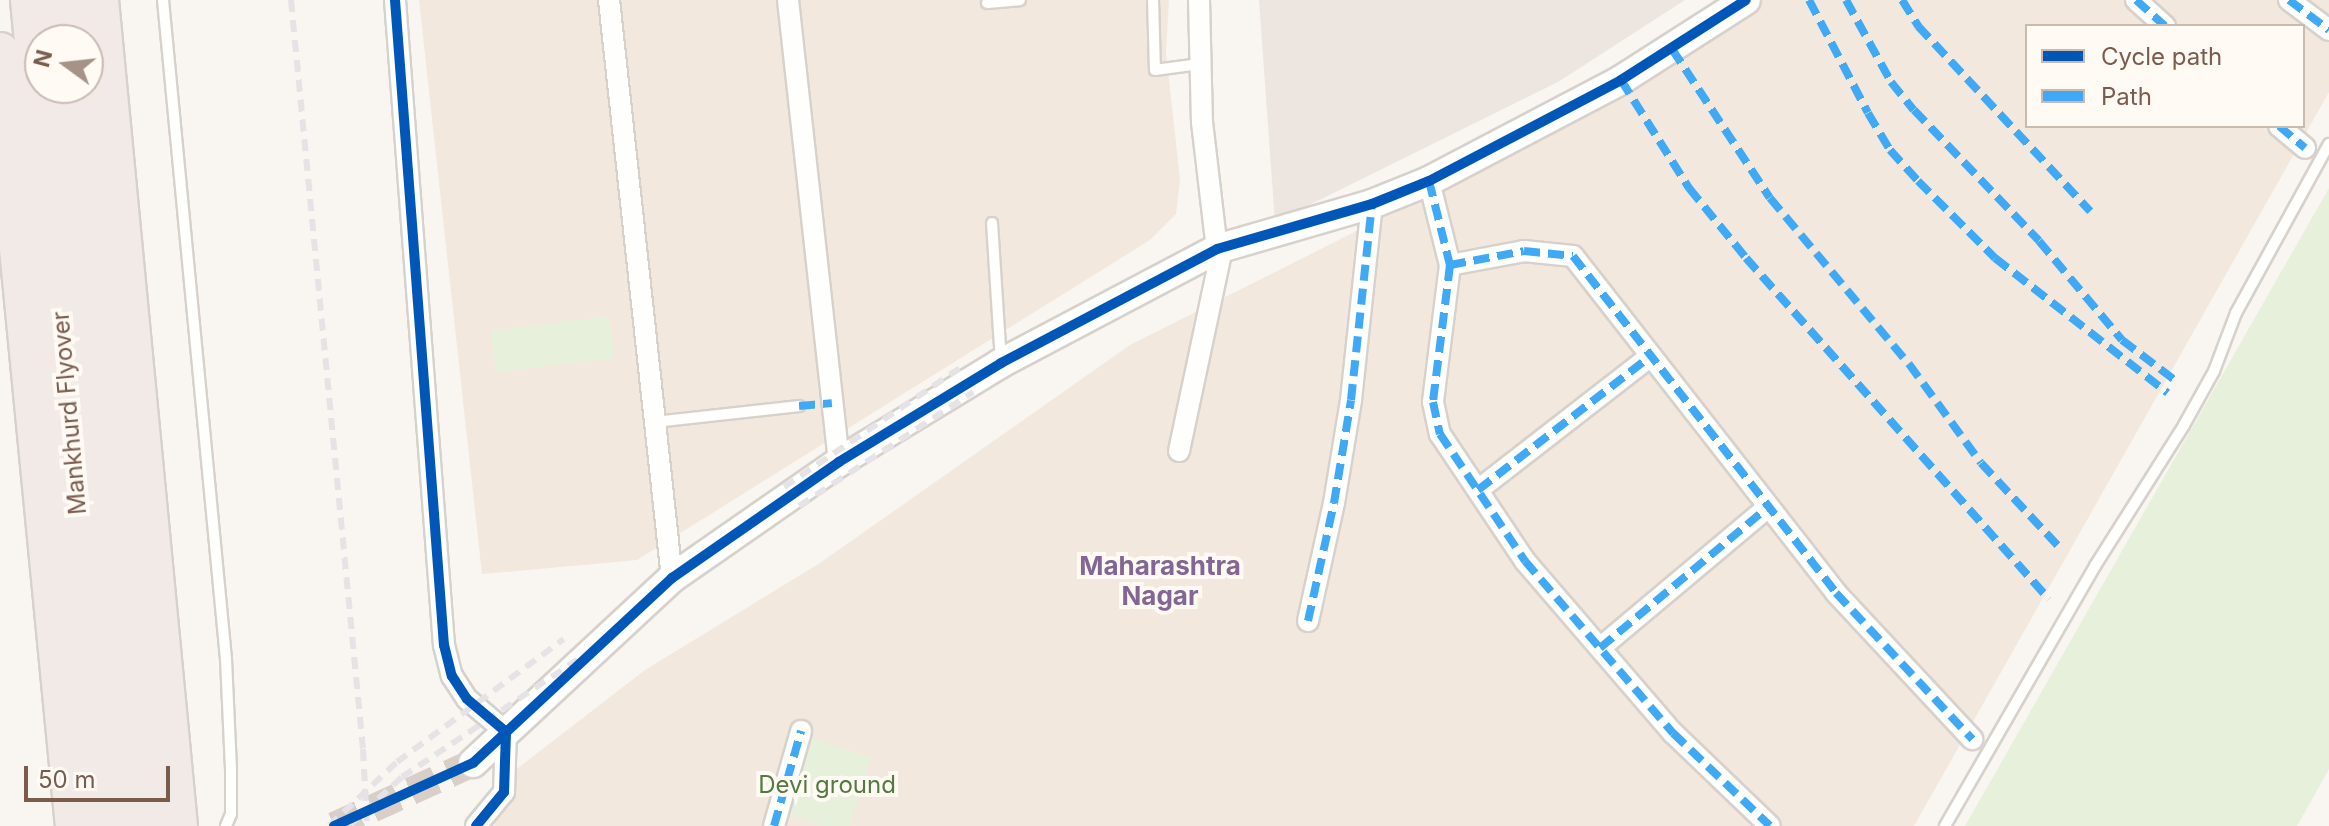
<!DOCTYPE html>
<style>
body{margin:0}
#map{position:relative;width:2329px;height:826px;overflow:hidden;background:#f9f5f0;font-family:Inter,sans-serif}
div>[style]{position:absolute}
[style*='--x']{left:calc(var(--x)*1px);top:calc(var(--y)*1px);width:calc(var(--w)*1px);rotate:calc(var(--a)*1deg)}
.residential>*{inset:0;background:#f2e8de}
.industrial>*{inset:0;background:#ede5e0}
.green>*{inset:0;background:#e7f0db;transform-origin:0 0}
.secondary-tunnel>*{height:28px;margin-top:-14px;transform-origin:0;background:repeating-linear-gradient(90deg,#d9cfc7 0 28px,transparent 0 42px)}
.roads{filter:drop-shadow(2px 0 #d7d1cb) drop-shadow(-2px 0 #d7d1cb) drop-shadow(0 2px #d7d1cb) drop-shadow(0 -2px #d7d1cb)}
.lane>*{height:10px;margin:-5px;padding:0 5px;transform-origin:5px;border-radius:5px;background:#fefefd}
.street>*{height:20px;margin:-10px;padding:0 10px;transform-origin:10px;border-radius:10px;background:#fefefd}
.secondary>*{height:28px;margin:-14px;padding:0 14px;transform-origin:14px;border-radius:14px;background:#fefefd}
.highway>*{height:38px;margin:-19px;padding:0 19px;transform-origin:19px;border-radius:19px;background:#f2eae7}
.rail>*{height:6px;margin-top:-3px;transform-origin:0;background:repeating-linear-gradient(90deg,#e6e3e7 0 12px,transparent 0 20px)}
.quiet>*{height:8px;margin-top:-4px;transform-origin:0;background:repeating-linear-gradient(90deg,#3fa9f5 0 16px,transparent 0 24px)}
.cycleway>*{height:10px;margin:-5px;padding:0 5px;transform-origin:5px;border-radius:5px;background:#0057b8}
span{translate:-50% -50%;white-space:nowrap;text-align:center;line-height:1.15;-webkit-text-stroke:8px #fffaf3;paint-order:stroke}
.street-label{font-size:24px;color:#7a5c4d}
.park-label{font-size:24px;color:#537a41}
.neighbourhood-label{font-size:26px;color:#846695;font-weight:700}
.legend{position:absolute;left:2025px;top:24px;width:280px;height:104px;box-sizing:border-box;background:#fffaf3;border:2px solid #cabbb1;margin:0;padding:10px 14px;list-style:none;font-size:24px;color:#7a5c4d}
.legend li{display:flex;align-items:center;gap:16px;height:40px}
.legend b{width:40px;border:2px solid #cabbb1}
.north{position:absolute;left:24px;top:24px;width:80px;height:80px;box-sizing:border-box;background:#fffaf3;border:2px solid #cabbb1;border-radius:50%;rotate:285deg;font-size:22px;font-weight:700;line-height:32px;text-align:center;color:#7a5c4d}
.north::after{content:'';display:block;margin:auto;width:28px;height:36px;background:#a69286;clip-path:polygon(50% 0,100% 100%,50% 72%,0 100%)}
.scale{position:absolute;left:24px;top:766px;width:146px;height:36px;box-sizing:border-box;border:4px solid #7a5c4d;border-top:0;padding-left:10px;font-size:24px;line-height:28px;white-space:nowrap;color:#7a5c4d;-webkit-text-stroke:6px #fffaf3;paint-order:stroke}
</style>
<div id="map">
<div class="residential">
<div style="clip-path:polygon(419px 0,1169px 0,1166px 53px,1180px 179px,1176px 214px,1150px 240px,637px 560px,482px 574px)"></div>
<div style="clip-path:polygon(evenodd,1742px 0,2329px 0,2329px 92px,1914px 826px,495px 826px,492px 788px,645px 670px,820px 563px,1130px 345px,1412px 203px,1742px 0,2027px 26px,2303px 26px,2303px 126px,2027px 126px,2027px 26px)"></div>
</div>
<div class="industrial">
<div style="clip-path:polygon(1259px 0,1685px 0,1558px 82px,1275px 222px)"></div>
</div>
<div class="green">
<div style="clip-path:polygon(2329px 188px,2329px 769px,2297px 826px,1965px 826px)"></div>
<div style="left:609px;top:316px;width:42px;height:119px;rotate:83deg"></div>
<div style="clip-path:polygon(807px 737px,871px 757px,849px 826px,824px 826px,783px 813px)"></div>
</div>
<div class="secondary-tunnel">
<div style="--x:334;--y:826;--w:153;--a:-24.4"></div>
</div>
<div class="roads">
<div class="lane">
<div style="--x:163;--y:0;--w:662;--a:84.54"></div>
<div style="--x:226;--y:659;--w:110;--a:87.4"></div>
<div style="--x:231;--y:769;--w:45;--a:90"></div>
<div style="--x:231;--y:814;--w:13;--a:113"></div>
<div style="--x:1153;--y:0;--w:70;--a:88.4"></div>
<div style="--x:1155;--y:70;--w:45;--a:-7.6"></div>
<div style="--x:987;--y:3;--w:33;--a:-5"></div>
<div style="--x:992;--y:223;--w:138;--a:86.3"></div>
<div style="--x:655;--y:422;--w:145;--a:-6.3"></div>
<div style="--x:1945;--y:826;--w:300;--a:-60"></div>
<div style="--x:2095;--y:566;--w:167;--a:-57.7"></div>
<div style="--x:2184;--y:425;--w:62;--a:-60.9"></div>
<div style="--x:2214;--y:371;--w:62;--a:-69.2"></div>
<div style="--x:2236;--y:313;--w:193;--a:-61.2"></div>
</div>
<div class="street">
<div style="--x:395;--y:0;--w:647;--a:85.66"></div>
<div style="--x:444;--y:645;--w:32;--a:76"></div>
<div style="--x:452;--y:676;--w:27;--a:57"></div>
<div style="--x:467;--y:699;--w:51;--a:40.2"></div>
<div style="--x:506;--y:732;--w:60;--a:91.9"></div>
<div style="--x:504;--y:792;--w:44;--a:129.5"></div>
<div style="--x:609;--y:0;--w:581;--a:83.78"></div>
<div style="--x:788;--y:0;--w:465;--a:83.7"></div>
<div style="--x:1199;--y:0;--w:122;--a:88.6"></div>
<div style="--x:1202;--y:122;--w:128;--a:83.3"></div>
<div style="--x:2136;--y:0;--w:39;--a:42"></div>
<div style="--x:2289;--y:0;--w:50;--a:36.9"></div>
<div style="--x:2279;--y:126;--w:34;--a:40"></div>
<div style="--x:1429;--y:181;--w:87;--a:76"></div>
<div style="--x:1450;--y:265;--w:138;--a:97.1"></div>
<div style="--x:1433;--y:402;--w:33;--a:78"></div>
<div style="--x:1440;--y:434;--w:153;--a:56.2"></div>
<div style="--x:1525;--y:561;--w:227;--a:49.3"></div>
<div style="--x:1673;--y:733;--w:134;--a:43.8"></div>
<div style="--x:1450;--y:265;--w:75;--a:-10.7"></div>
<div style="--x:1524;--y:251;--w:49;--a:5.8"></div>
<div style="--x:1573;--y:256;--w:427;--a:52"></div>
<div style="--x:1836;--y:593;--w:200;--a:47"></div>
<div style="--x:1179;--y:451;--w:208;--a:-78"></div>
<div style="--x:1478;--y:490;--w:219;--a:-37.8"></div>
<div style="--x:1308;--y:621;--w:121;--a:-77.6"></div>
<div style="--x:1334;--y:503;--w:104;--a:-80.6"></div>
<div style="--x:1351;--y:400;--w:197;--a:-83.9"></div>
<div style="--x:1600;--y:648;--w:219;--a:-40"></div>
<div style="--x:774;--y:826;--w:99;--a:-74.1"></div>
</div>
<div class="secondary">
<div style="--x:473;--y:763;--w:272;--a:-42.9"></div>
<div style="--x:672;--y:578;--w:203;--a:-34.8"></div>
<div style="--x:839;--y:462;--w:190;--a:-31.4"></div>
<div style="--x:1001;--y:363;--w:244;--a:-27.8"></div>
<div style="--x:1217;--y:249;--w:161;--a:-16.2"></div>
<div style="--x:1372;--y:204;--w:61;--a:-22"></div>
<div style="--x:1429;--y:181;--w:217;--a:-27.7"></div>
<div style="--x:1621;--y:80;--w:148;--a:-32.6"></div>
</div>
<div class="highway">
<div style="--x:30;--y:0;--w:830;--a:84.54"></div>
<div style="--x:65;--y:0;--w:40;--a:84.3"></div>
<div style="--x:99;--y:0;--w:830;--a:84.54"></div>
<div style="--x:0;--y:52;--w:778;--a:84.47"></div>
<div style="--x:73;--y:88;--w:741;--a:84.5"></div>
</div>
</div>
<div class="rail">
<div style="--x:291;--y:0;--w:752;--a:84.51"></div>
<div style="--x:363;--y:749;--w:77;--a:87"></div>
<div style="--x:784;--y:487;--w:212;--a:-34.1"></div>
<div style="--x:799;--y:506;--w:208;--a:-33.2"></div>
<div style="--x:329;--y:826;--w:93;--a:-43.3"></div>
<div style="--x:397;--y:762;--w:207;--a:-36.4"></div>
<div style="--x:349;--y:826;--w:72;--a:-42.8"></div>
<div style="--x:402;--y:777;--w:211;--a:-33.8"></div>
</div>
<div class="quiet">
<div style="--x:1809;--y:0;--w:127;--a:62.4"></div>
<div style="--x:1868;--y:113;--w:43;--a:59.3"></div>
<div style="--x:1890;--y:150;--w:42;--a:47.9"></div>
<div style="--x:1918;--y:181;--w:109;--a:45"></div>
<div style="--x:1995;--y:258;--w:219;--a:38"></div>
<div style="--x:1846;--y:0;--w:94;--a:61.2"></div>
<div style="--x:1891;--y:82;--w:36;--a:51"></div>
<div style="--x:1914;--y:110;--w:181;--a:46.3"></div>
<div style="--x:2039;--y:241;--w:129;--a:50"></div>
<div style="--x:2122;--y:340;--w:68;--a:37.2"></div>
<div style="--x:1902;--y:0;--w:31;--a:58"></div>
<div style="--x:1918;--y:26;--w:253;--a:47.1"></div>
<div style="--x:2136;--y:0;--w:39;--a:42"></div>
<div style="--x:2289;--y:0;--w:50;--a:36.9"></div>
<div style="--x:1672;--y:49;--w:178;--a:56.7"></div>
<div style="--x:1770;--y:198;--w:217;--a:50.1"></div>
<div style="--x:1909;--y:364;--w:122;--a:54"></div>
<div style="--x:1981;--y:463;--w:113;--a:47.1"></div>
<div style="--x:1621;--y:80;--w:128;--a:57.8"></div>
<div style="--x:1689;--y:188;--w:90;--a:50.8"></div>
<div style="--x:1746;--y:258;--w:456;--a:48.4"></div>
<div style="--x:2279;--y:126;--w:34;--a:40"></div>
<div style="--x:1429;--y:181;--w:87;--a:76"></div>
<div style="--x:1450;--y:265;--w:138;--a:97.1"></div>
<div style="--x:1433;--y:402;--w:33;--a:78"></div>
<div style="--x:1440;--y:434;--w:153;--a:56.2"></div>
<div style="--x:1525;--y:561;--w:227;--a:49.3"></div>
<div style="--x:1673;--y:733;--w:134;--a:43.8"></div>
<div style="--x:1450;--y:265;--w:75;--a:-10.7"></div>
<div style="--x:1524;--y:251;--w:49;--a:5.8"></div>
<div style="--x:1573;--y:256;--w:427;--a:52"></div>
<div style="--x:1836;--y:593;--w:200;--a:47"></div>
<div style="--x:799;--y:406;--w:33;--a:-5"></div>
<div style="--x:1478;--y:490;--w:219;--a:-37.8"></div>
<div style="--x:1308;--y:621;--w:121;--a:-77.6"></div>
<div style="--x:1334;--y:503;--w:104;--a:-80.6"></div>
<div style="--x:1351;--y:400;--w:197;--a:-83.9"></div>
<div style="--x:1600;--y:648;--w:219;--a:-40"></div>
<div style="--x:774;--y:826;--w:99;--a:-74.1"></div>
</div>
<div class="cycleway">
<div style="--x:395;--y:0;--w:647;--a:85.66"></div>
<div style="--x:444;--y:645;--w:32;--a:76"></div>
<div style="--x:452;--y:676;--w:27;--a:57"></div>
<div style="--x:467;--y:699;--w:51;--a:40.2"></div>
<div style="--x:506;--y:732;--w:60;--a:91.9"></div>
<div style="--x:504;--y:792;--w:44;--a:129.5"></div>
<div style="--x:334;--y:826;--w:153;--a:-24.4"></div>
<div style="--x:473;--y:763;--w:272;--a:-42.9"></div>
<div style="--x:672;--y:578;--w:203;--a:-34.8"></div>
<div style="--x:839;--y:462;--w:190;--a:-31.4"></div>
<div style="--x:1001;--y:363;--w:244;--a:-27.8"></div>
<div style="--x:1217;--y:249;--w:161;--a:-16.2"></div>
<div style="--x:1372;--y:204;--w:61;--a:-22"></div>
<div style="--x:1429;--y:181;--w:217;--a:-27.7"></div>
<div style="--x:1621;--y:80;--w:148;--a:-32.6"></div>
</div>
<div class="street-label">
<span style="left:69px;top:413px;rotate:-95deg">Mankhurd Flyover</span>
</div>
<div class="park-label">
<span style="left:827px;top:785px">Devi ground</span>
</div>
<div class="neighbourhood-label">
<span style="left:1160px;top:581px">Maharashtra<br>Nagar</span>
</div>
<ul class="legend">
<li><b style="height:10px;background:#0057b8"></b>Cycle path</li>
<li><b style="height:10px;background:#3fa9f5"></b>Path</li>
</ul>
<div class="north">N</div>
<div class="scale">50 m</div>
</div>
